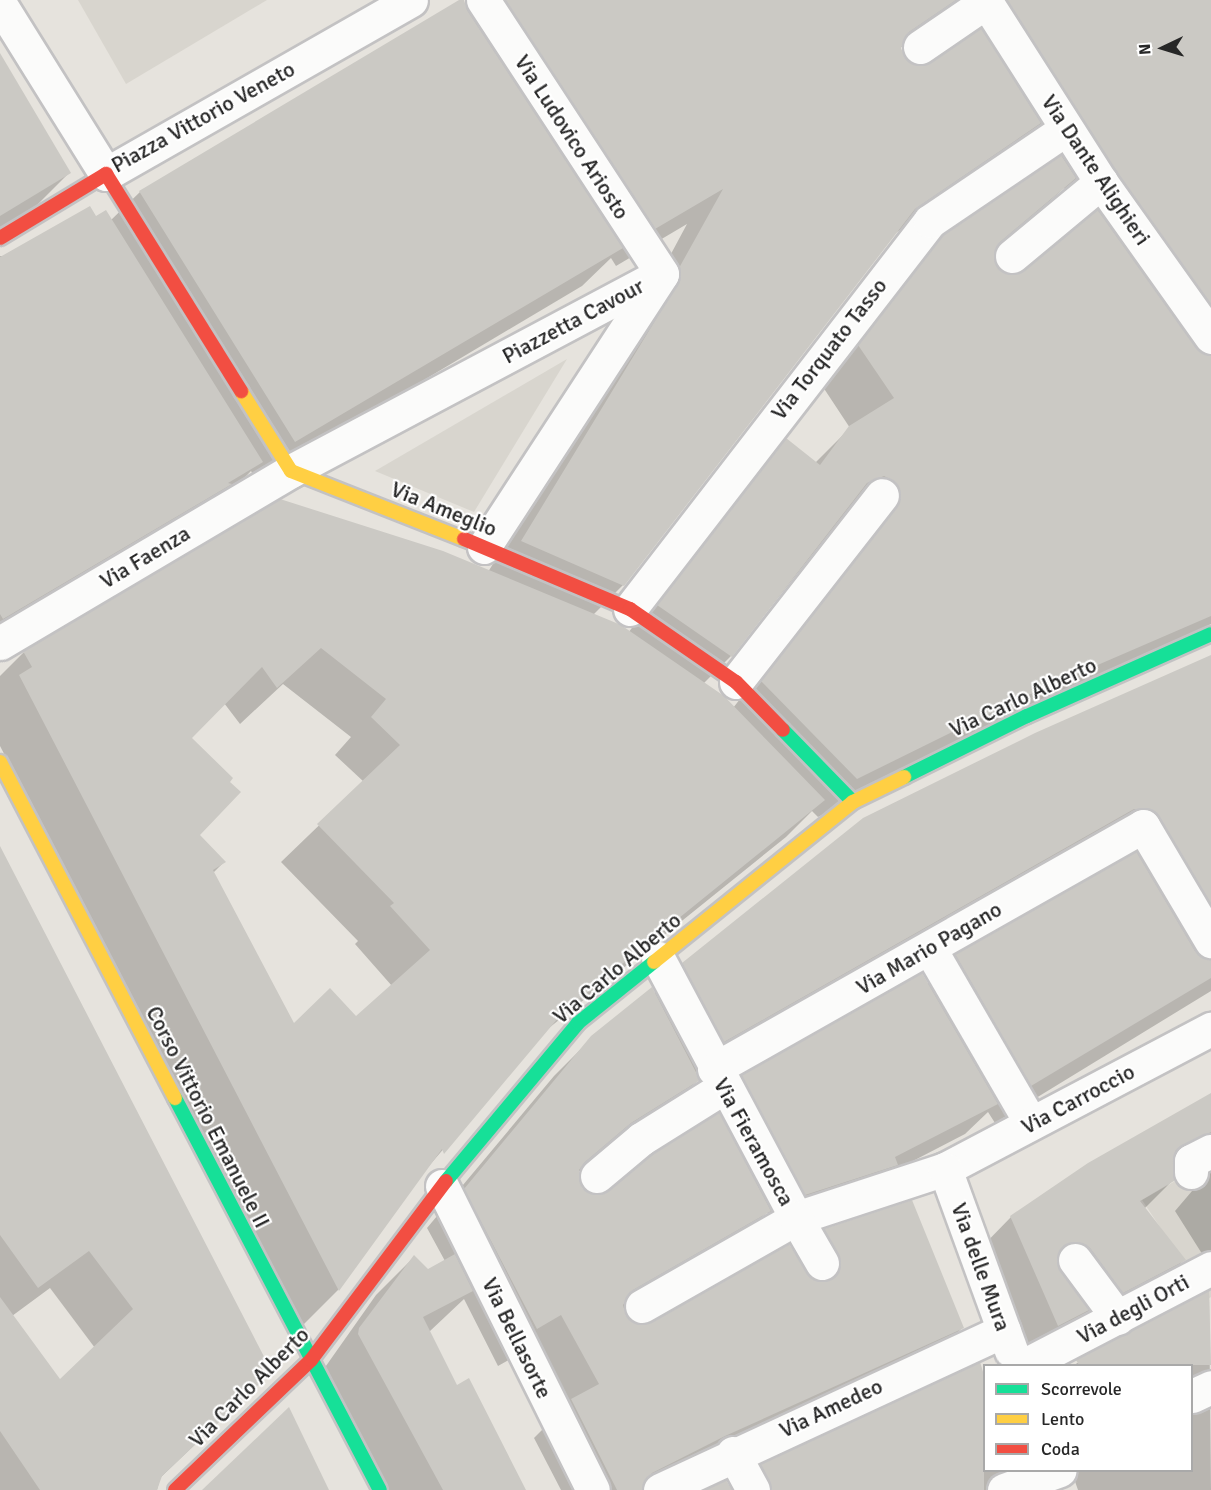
<!DOCTYPE html>
<style>
body{margin:0}
#map{position:relative;width:1211px;height:1490px;overflow:hidden;background:#e6e3dd;font-family:Signika,sans-serif}
div>[style]{position:absolute}
[style*='--x']{left:calc(var(--x)*1px);top:calc(var(--y)*1px);width:calc(var(--w)*1px);rotate:calc(var(--a)*1deg)}
.plaza>*{inset:0;background:#d8d5ce}
.shadow>*{inset:0;background:#0003}
.building>*{inset:0;background:#cbc9c4}
.roads{filter:drop-shadow(2px 0 #c3c2c3) drop-shadow(-2px 0 #c3c2c3) drop-shadow(0 2px #c3c2c3) drop-shadow(0 -2px #c3c2c3)}
.street>*{height:33px;margin:-16.5px;padding:0 16.5px;transform-origin:16.5px;border-radius:16.5px;background:#fbfbfa}
.fast>*{height:14px;margin:-7px;padding:0 7px;transform-origin:7px;border-radius:7px;background:#16e098}
.slow>*{height:14px;margin:-7px;padding:0 7px;transform-origin:7px;border-radius:7px;background:#ffcf43}
.jam>*{height:14px;margin:-7px;padding:0 7px;transform-origin:7px;border-radius:7px;background:#f24e42}
span{translate:-50% -50%;white-space:nowrap;text-align:center;line-height:1.15;-webkit-text-stroke:4.5px #fff;paint-order:stroke}
.street-label{font-size:22px;color:#272727}
.legend{position:absolute;left:983px;top:1364px;width:210px;height:108px;box-sizing:border-box;background:#fff;border:2px solid #a9a9a9;margin:0;padding:8px 10px;list-style:none;font-size:18px;color:#272727}
.legend li{display:flex;align-items:center;gap:12px;height:30px}
.legend b{width:30px;border:2px solid #a9a9a9}
.north{position:absolute;left:1133px;top:18px;width:60px;height:60px;-webkit-text-stroke:4px #fff;paint-order:stroke;rotate:266deg;font-size:16px;font-weight:700;line-height:24px;text-align:center;color:#272727}
.north::after{content:'';display:block;margin:auto;width:21px;height:27px;background:#272727;clip-path:polygon(50% 0,100% 100%,50% 72%,0 100%)}
</style>
<div id="map">
<div class="plaza">
<div style="clip-path:polygon(78px 0,267px 0,126px 84px)"></div>
<div style="clip-path:polygon(567px 359px,474px 512px,375px 471px)"></div>
<div style="clip-path:polygon(1211px 1169px,1211px 1297px,1208px 1299px,1142px 1200px,1191px 1172px)"></div>
</div>
<div class="shadow">
<div style="clip-path:polygon(evenodd,463px 0,465px 8px,474px 0,1211px 0,1211px 624px,818px 817px,812px 811px,786px 837px,544px 1032px,422px 1174px,338px 1290px,302px 1326px,0 746px,0 676px,24px 652px,488px 572px,641px 323px,642px 308px,687px 224px,616px 266px,611px 258px,582px 286px,256px 480px,251px 471px,223px 500px,0 636px,0 256px,10px 256px,96px 218px,111px 220px,140px 192px,463px 0,935px 22px,963px 28px,969px 38px,931px 64px,912px 66px,903px 58px,900px 48px,935px 22px,463px 0,1029px 133px,1050px 165px,944px 236px,905px 275px,821px 384px,850px 428px,815px 463px,786px 440px,748px 478px,628px 633px,593px 615px,623px 585px,894px 234px,1001px 161px,1029px 133px,463px 0,1064px 188px,1086px 221px,1024px 272px,1006px 275px,992px 259px,995px 251px,1064px 188px,463px 0,845px 514px,856px 519px,859px 547px,733px 708px,703px 684px,731px 656px,845px 514px,463px 0,283px 684px,351px 737px,335px 755px,364px 782px,281px 862px,358px 941px,355px 944px,392px 986px,356px 1018px,293px 1026px,213px 873px,224px 862px,197px 835px,228px 782px,190px 738px,224px 703px,240px 724px,283px 684px)"></div>
<div style="clip-path:polygon(0 57px,69px 173px,31px 211px,0 230px)"></div>
<div style="clip-path:polygon(evenodd,1211px 656px,1211px 991px,995px 1123px,988px 1112px,965px 1134px,884px 1176px,774px 1225px,767px 1212px,731px 1248px,623px 1310px,625px 1317px,641px 1326px,652px 1324px,797px 1258px,825px 1230px,963px 1327px,925px 1365px,657px 1490px,561px 1490px,534px 1438px,557px 1415px,523px 1352px,498px 1366px,464px 1299px,429px 1332px,457px 1387px,524px 1490px,385px 1490px,321px 1373px,376px 1295px,414px 1257px,428px 1271px,445px 1261px,427px 1228px,554px 1076px,592px 1038px,654px 994px,683px 965px,1211px 656px,1113px 847px,1122px 861px,956px 955px,927px 984px,742px 1076px,711px 1107px,716px 1116px,609px 1192px,591px 1195px,581px 1188px,578px 1172px,660px 1118px,698px 1080px,695px 1074px,1094px 848px,1113px 847px)"></div>
<div style="clip-path:polygon(evenodd,0 849px,231px 1410px,160px 1478px,157px 1490px,0 1490px,0 849px,50px 1288px,95px 1348px,60px 1381px,12px 1316px,50px 1288px)"></div>
<div style="clip-path:polygon(1211px 1095px,1211px 1268px,1175px 1211px,1192px 1191px,1183px 1174px,1173px 1170px,1173px 1180px,1144px 1209px,1184px 1260px,1145px 1298px,1020px 1364px,973px 1256px,1011px 1217px)"></div>
<div style="clip-path:polygon(1209px 1292px,1211px 1490px,1078px 1490px,1071px 1470px,1192px 1470px,1192px 1366px,1072px 1366px)"></div>
<div style="clip-path:polygon(979px 1364px,984px 1379px,984px 1470px,1011px 1470px,992px 1490px,736px 1490px,761px 1465px)"></div>
</div>
<div class="building">
<div style="clip-path:polygon(459px 0,464px 0,467px 10px,623px 248px,295px 442px,139px 191px)"></div>
<div style="clip-path:polygon(505px 0,956px 0,909px 32px,901px 48px,905px 58px,921px 66px,930px 63px,981px 28px,1041px 123px,915px 209px,624px 586px,521px 541px,678px 283px,679px 268px,723px 189px,655px 229px)"></div>
<div style="clip-path:polygon(1007px 0,1211px 0,1211px 305px,1117px 172px)"></div>
<div style="clip-path:polygon(0 53px,71px 173px,0 216px)"></div>
<div style="clip-path:polygon(1061px 155px,1076px 178px,1000px 242px,994px 260px,1006px 274px,1023px 271px,1097px 209px,1196px 348px,1211px 355px,1211px 616px,1019px 699px,857px 779px,761px 681px,897px 507px,901px 497px,894px 481px,884px 476px,867px 483px,732px 657px,657px 605px,786px 438px,820px 465px,849px 426px,894px 398px,858px 345px,943px 235px)"></div>
<div style="clip-path:polygon(90px 206px,96px 216px,106px 210px,263px 462px,228px 483px,232px 484px,3px 619px,0 614px,0 257px)"></div>
<div style="clip-path:polygon(evenodd,280px 499px,443px 551px,621px 625px,724px 696px,825px 800px,564px 1011px,444px 1154px,442px 1149px,339px 1291px,19px 675px,32px 667px,23px 651px,280px 499px,321px 648px,386px 699px,371px 717px,400px 745px,317px 824px,394px 903px,390px 906px,430px 950px,356px 1016px,330px 988px,294px 1023px,213px 870px,226px 862px,200px 835px,241px 792px,230px 782px,233px 778px,192px 738px,262px 667px,277px 688px,321px 648px)"></div>
<div style="clip-path:polygon(1211px 655px,1211px 904px,1159px 816px,1152px 810px,1134px 809px,724px 1042px,682px 963px,863px 818px,1035px 733px)"></div>
<div style="clip-path:polygon(0 846px,272px 1372px,162px 1476px,157px 1490px,40px 1490px,0 1431px,0 1297px,60px 1379px,133px 1309px,89px 1251px,38px 1288px,0 1235px)"></div>
<div style="clip-path:polygon(1136px 851px,1195px 951px,1211px 960px,1211px 978px,1031px 1086px,955px 954px)"></div>
<div style="clip-path:polygon(922px 973px,998px 1104px,895px 1157px,898px 1165px,805px 1195px,741px 1075px)"></div>
<div style="clip-path:polygon(652px 987px,700px 1080px,631px 1123px,585px 1162px,579px 1170px,582px 1188px,591px 1194px,609px 1191px,652px 1154px,719px 1112px,771px 1211px,633px 1290px,623px 1305px,626px 1316px,641px 1325px,651px 1322px,789px 1244px,812px 1279px,831px 1279px,841px 1262px,824px 1229px,912px 1200px,964px 1328px,725px 1436px,652px 1473px,642px 1490px,617px 1490px,571px 1399px,599px 1384px,561px 1315px,537px 1329px,464px 1189px,591px 1036px)"></div>
<div style="clip-path:polygon(1211px 1093px,1211px 1132px,1175px 1151px,1174px 1181px,1140px 1201px,1186px 1260px,1123px 1293px,1090px 1248px,1082px 1243px,1064px 1245px,1057px 1263px,1089px 1310px,1058px 1326px,1010px 1216px,1088px 1163px)"></div>
<div style="clip-path:polygon(455px 1254px,473px 1291px,423px 1317px,457px 1385px,469px 1378px,526px 1490px,443px 1490px,358px 1334px,359px 1328px,414px 1255px,428px 1269px)"></div>
<div style="clip-path:polygon(1209px 1290px,1211px 1365px,1079px 1365px,1076px 1360px)"></div>
<div style="clip-path:polygon(980px 1362px,984px 1375px,984px 1490px,772px 1490px,760px 1464px)"></div>
<div style="clip-path:polygon(289px 1407px,329px 1490px,202px 1490px)"></div>
<div style="clip-path:polygon(726px 1480px,732px 1490px,704px 1490px)"></div>
</div>
<div class="roads">
<div class="street">
<div style="--x:483;--y:0;--w:327;--a:56.8"></div>
<div style="--x:985;--y:0;--w:216;--a:57.5"></div>
<div style="--x:1101;--y:182;--w:190;--a:54.6"></div>
<div style="--x:0;--y:4;--w:200;--a:58.1"></div>
<div style="--x:106;--y:174;--w:351;--a:-29.7"></div>
<div style="--x:920;--y:47;--w:80;--a:-34.3"></div>
<div style="--x:1012;--y:256;--w:116;--a:-39.7"></div>
<div style="--x:484;--y:547;--w:325;--a:-56.9"></div>
<div style="--x:630;--y:609;--w:490;--a:-52.3"></div>
<div style="--x:930;--y:221;--w:164;--a:-34.1"></div>
<div style="--x:0;--y:643;--w:338;--a:-30.6"></div>
<div style="--x:291;--y:471;--w:420;--a:-28"></div>
<div style="--x:736;--y:682;--w:237;--a:-52"></div>
<div style="--x:930;--y:949;--w:201;--a:59.9"></div>
<div style="--x:658;--y:958;--w:294;--a:62"></div>
<div style="--x:796;--y:1218;--w:157;--a:-18.2"></div>
<div style="--x:945;--y:1169;--w:301;--a:-27.8"></div>
<div style="--x:714;--y:1069;--w:493;--a:-29.5"></div>
<div style="--x:1143;--y:826;--w:134;--a:59.4"></div>
<div style="--x:945;--y:1169;--w:193;--a:70"></div>
<div style="--x:1191;--y:1172;--w:11;--a:-90"></div>
<div style="--x:1191;--y:1161;--w:22;--a:-27"></div>
<div style="--x:597;--y:1176;--w:57;--a:-40.1"></div>
<div style="--x:641;--y:1139;--w:98;--a:-32.1"></div>
<div style="--x:442;--y:1186;--w:339;--a:63.6"></div>
<div style="--x:1075;--y:1260;--w:72;--a:53.4"></div>
<div style="--x:642;--y:1306;--w:177;--a:-29.7"></div>
<div style="--x:796;--y:1218;--w:52;--a:60"></div>
<div style="--x:1023;--y:1366;--w:212;--a:-27.5"></div>
<div style="--x:1192;--y:1396;--w:21;--a:-25"></div>
<div style="--x:733;--y:1453;--w:42;--a:61.6"></div>
<div style="--x:660;--y:1490;--w:379;--a:-24.9"></div>
<div style="--x:1004;--y:1490;--w:59;--a:-19.7"></div>
</div>
<div class="fast">
<div style="--x:783;--y:730;--w:100;--a:45.8"></div>
<div style="--x:904;--y:777;--w:137;--a:-26.4"></div>
<div style="--x:1027;--y:716;--w:201;--a:-24"></div>
<div style="--x:175;--y:1098;--w:442;--a:62.4"></div>
<div style="--x:446;--y:1181;--w:206;--a:-50.1"></div>
<div style="--x:578;--y:1023;--w:97;--a:-38.8"></div>
</div>
<div class="slow">
<div style="--x:241;--y:391;--w:94;--a:58"></div>
<div style="--x:291;--y:471;--w:186;--a:21.5"></div>
<div style="--x:0;--y:762;--w:379;--a:62.5"></div>
<div style="--x:654;--y:962;--w:255;--a:-38.8"></div>
<div style="--x:853;--y:802;--w:57;--a:-26.1"></div>
</div>
<div class="jam">
<div style="--x:0;--y:238;--w:124;--a:-31.1"></div>
<div style="--x:106;--y:174;--w:256;--a:58.1"></div>
<div style="--x:464;--y:539;--w:180;--a:22.9"></div>
<div style="--x:630;--y:609;--w:129;--a:34.6"></div>
<div style="--x:736;--y:682;--w:67;--a:45.6"></div>
<div style="--x:175;--y:1490;--w:188;--a:-43.7"></div>
<div style="--x:311;--y:1360;--w:224;--a:-53"></div>
</div>
</div>
<div class="street-label">
<span style="left:203px;top:117px;rotate:-29deg">Piazza Vittorio Veneto</span>
<span style="left:572px;top:137px;rotate:57deg">Via Ludovico Ariosto</span>
<span style="left:1096px;top:170px;rotate:56deg">Via Dante Alighieri</span>
<span style="left:573px;top:321px;rotate:-28deg">Piazzetta Cavour</span>
<span style="left:829px;top:349px;rotate:-52deg">Via Torquato Tasso</span>
<span style="left:444px;top:509px;rotate:22deg">Via Ameglio</span>
<span style="left:145px;top:557px;rotate:-31deg">Via Faenza</span>
<span style="left:1023px;top:697px;rotate:-25deg">Via Carlo Alberto</span>
<span style="left:929px;top:948px;rotate:-30deg">Via Mario Pagano</span>
<span style="left:617px;top:968px;rotate:-40deg">Via Carlo Alberto</span>
<span style="left:1078px;top:1099px;rotate:-28deg">Via Carroccio</span>
<span style="left:208px;top:1117px;rotate:63deg">Corso Vittorio Emanuele II</span>
<span style="left:754px;top:1142px;rotate:61deg">Via Fieramosca</span>
<span style="left:981px;top:1267px;rotate:70deg">Via delle Mura</span>
<span style="left:1133px;top:1309px;rotate:-28deg">Via degli Orti</span>
<span style="left:517px;top:1338px;rotate:64deg">Via Bellasorte</span>
<span style="left:249px;top:1387px;rotate:-45deg">Via Carlo Alberto</span>
<span style="left:831px;top:1408px;rotate:-25deg">Via Amedeo</span>
</div>
<ul class="legend">
<li><b style="height:8px;background:#16e098"></b>Scorrevole</li>
<li><b style="height:8px;background:#ffcf43"></b>Lento</li>
<li><b style="height:8px;background:#f24e42"></b>Coda</li>
</ul>
<div class="north">N</div>
</div>
